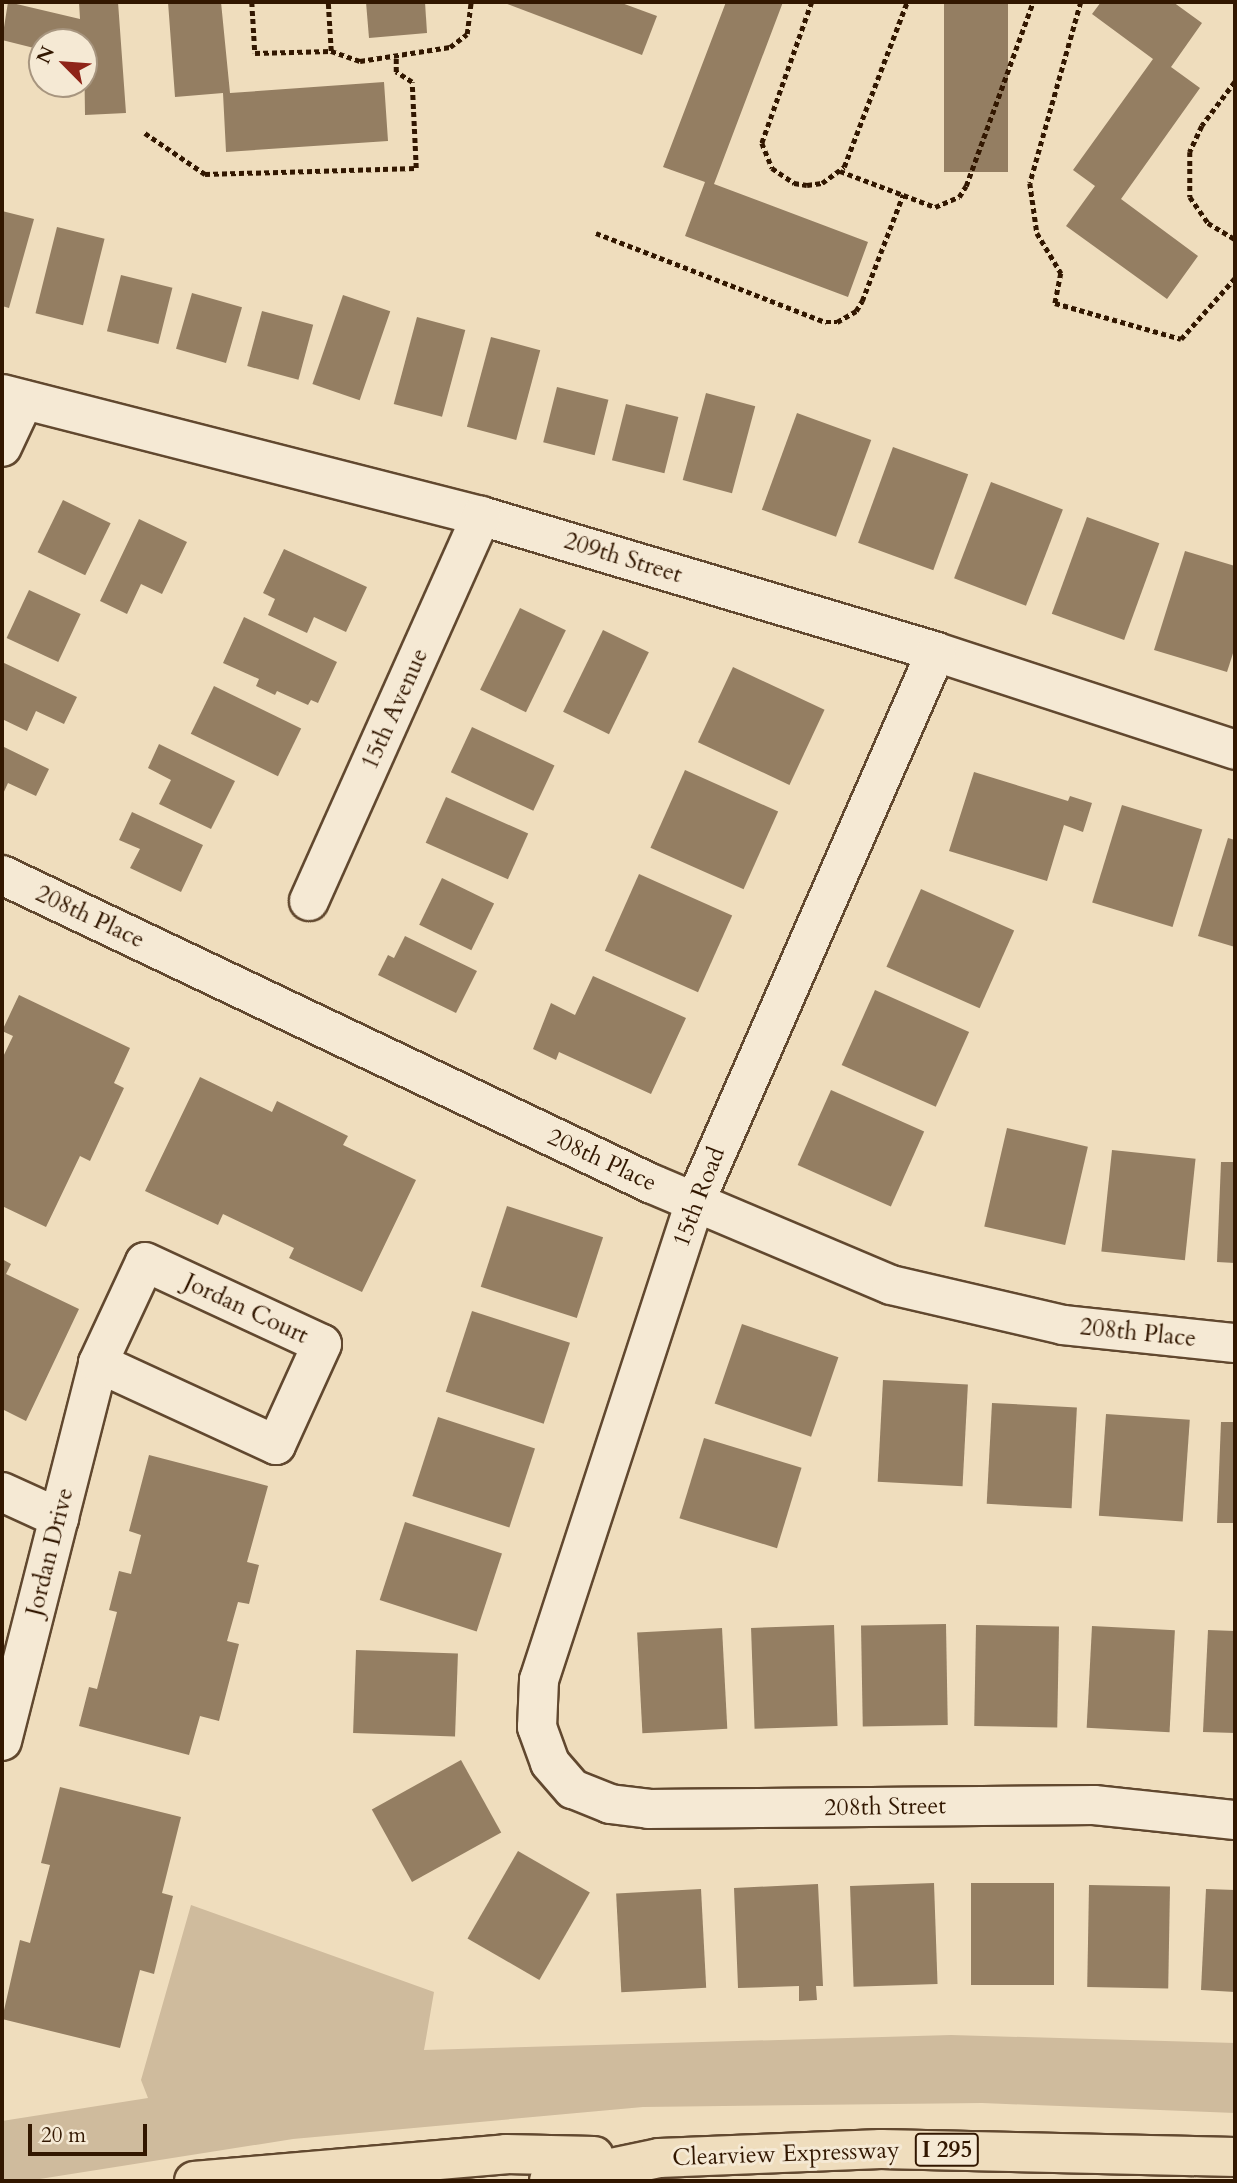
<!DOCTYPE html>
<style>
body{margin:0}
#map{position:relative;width:1237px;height:2183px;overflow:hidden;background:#efddbd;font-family:Cardo,serif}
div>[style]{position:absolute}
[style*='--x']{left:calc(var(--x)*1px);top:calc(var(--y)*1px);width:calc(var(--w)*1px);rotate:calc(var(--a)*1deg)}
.green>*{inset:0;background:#cfbb9d}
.building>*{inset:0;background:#947e62;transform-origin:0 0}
.path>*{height:4.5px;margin-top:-2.25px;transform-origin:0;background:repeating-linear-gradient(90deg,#321700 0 5px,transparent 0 8.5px)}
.roads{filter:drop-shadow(2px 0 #61482f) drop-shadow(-2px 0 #61482f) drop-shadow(0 2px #61482f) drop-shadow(0 -2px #61482f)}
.minor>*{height:38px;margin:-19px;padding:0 19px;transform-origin:19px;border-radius:19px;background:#f5e9d4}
.motorway>*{height:38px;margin:-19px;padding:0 19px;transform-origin:19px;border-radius:19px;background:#efddbd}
span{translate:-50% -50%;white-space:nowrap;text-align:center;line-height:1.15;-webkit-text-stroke:6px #f5e9d4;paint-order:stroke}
.shield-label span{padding:2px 5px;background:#f5e9d4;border:2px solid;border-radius:5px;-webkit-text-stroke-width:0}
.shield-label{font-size:23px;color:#321700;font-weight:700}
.street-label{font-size:24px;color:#321700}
.frame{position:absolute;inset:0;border:4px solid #321700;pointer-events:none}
.north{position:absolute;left:28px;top:28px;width:70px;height:70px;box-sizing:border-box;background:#f5e9d4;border:2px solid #a7957f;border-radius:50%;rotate:295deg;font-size:19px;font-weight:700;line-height:28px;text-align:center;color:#321700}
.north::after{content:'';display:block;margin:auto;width:24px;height:32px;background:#8f2418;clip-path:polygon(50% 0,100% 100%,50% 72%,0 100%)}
.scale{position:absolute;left:28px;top:2124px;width:119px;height:32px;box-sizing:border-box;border:4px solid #321700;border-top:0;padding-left:9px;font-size:21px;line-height:24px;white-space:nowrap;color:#321700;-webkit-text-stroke:5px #f5e9d4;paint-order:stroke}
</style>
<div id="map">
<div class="green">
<div style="clip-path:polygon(191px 1905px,434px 1992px,424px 2050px,951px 2035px,1235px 2043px,1235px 2113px,982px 2103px,643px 2107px,293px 2139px,27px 2181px,2px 2181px,2px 2121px,148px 2098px,141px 2080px)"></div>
</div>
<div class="building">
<div style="clip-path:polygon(8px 2px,80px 19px,79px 2px,118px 2px,126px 113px,85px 115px,84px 42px,42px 42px,42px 50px,2px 40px)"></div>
<div style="clip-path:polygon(168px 2px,221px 2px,230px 93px,384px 82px,388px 141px,226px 152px,223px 93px,175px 97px)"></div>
<div style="clip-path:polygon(366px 2px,425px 2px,427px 33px,369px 38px)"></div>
<div style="clip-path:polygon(502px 2px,619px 2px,657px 16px,642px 55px)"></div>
<div style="clip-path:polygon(726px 2px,783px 2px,714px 184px,868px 242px,848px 297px,685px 236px,705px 182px,663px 167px)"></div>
<div style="left:944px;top:2px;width:64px;height:170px"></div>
<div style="clip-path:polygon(1101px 2px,1173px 2px,1202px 23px,1171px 67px,1200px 88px,1121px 199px,1198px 256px,1167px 299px,1066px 226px,1095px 186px,1073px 170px,1153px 59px,1092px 14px)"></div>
<div style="clip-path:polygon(2px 211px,34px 219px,9px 308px,2px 306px)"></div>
<div style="left:57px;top:227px;width:49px;height:89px;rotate:14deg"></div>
<div style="left:121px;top:275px;width:53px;height:58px;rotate:14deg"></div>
<div style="left:192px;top:293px;width:52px;height:58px;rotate:16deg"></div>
<div style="left:343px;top:295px;width:50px;height:94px;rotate:19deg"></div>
<div style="left:262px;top:311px;width:53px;height:57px;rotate:15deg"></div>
<div style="left:417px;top:317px;width:50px;height:90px;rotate:15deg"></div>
<div style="left:491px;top:337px;width:51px;height:93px;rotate:15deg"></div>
<div style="left:557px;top:387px;width:53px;height:57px;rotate:14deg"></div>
<div style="left:706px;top:393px;width:51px;height:90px;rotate:15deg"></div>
<div style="left:626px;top:404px;width:54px;height:58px;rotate:14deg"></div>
<div style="left:797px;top:413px;width:79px;height:103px;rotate:20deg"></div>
<div style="left:893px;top:447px;width:80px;height:102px;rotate:20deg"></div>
<div style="left:991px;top:482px;width:77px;height:103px;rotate:21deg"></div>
<div style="left:63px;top:500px;width:53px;height:58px;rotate:26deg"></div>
<div style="left:1087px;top:517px;width:77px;height:103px;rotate:20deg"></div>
<div style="clip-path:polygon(139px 519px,187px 542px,162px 594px,141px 584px,127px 614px,100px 601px)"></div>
<div style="clip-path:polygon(284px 549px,367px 587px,346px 632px,314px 617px,307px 633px,268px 615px,275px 599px,263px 593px)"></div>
<div style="clip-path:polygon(1185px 551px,1235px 566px,1235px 647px,1227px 672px,1154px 650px)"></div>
<div style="left:29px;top:590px;width:57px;height:53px;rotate:25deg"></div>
<div style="left:520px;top:608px;width:51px;height:91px;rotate:26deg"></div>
<div style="clip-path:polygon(244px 617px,337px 662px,318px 703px,311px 700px,308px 705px,277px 691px,275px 695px,256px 686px,259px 679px,223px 663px)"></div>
<div style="left:603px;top:630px;width:51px;height:91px;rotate:26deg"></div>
<div style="clip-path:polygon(2px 662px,77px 697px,64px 724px,36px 711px,27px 731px,2px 719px)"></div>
<div style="left:733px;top:667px;width:101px;height:83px;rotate:25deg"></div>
<div style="left:214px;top:686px;width:97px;height:53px;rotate:26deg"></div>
<div style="left:472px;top:727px;width:91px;height:50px;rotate:25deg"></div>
<div style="clip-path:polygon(159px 744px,235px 781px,211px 829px,159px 804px,171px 780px,148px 768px)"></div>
<div style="clip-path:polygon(2px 746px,49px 769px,36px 796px,8px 783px,2px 796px)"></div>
<div style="left:685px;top:770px;width:102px;height:85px;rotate:24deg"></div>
<div style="clip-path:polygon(974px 772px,1068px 801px,1070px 796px,1092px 803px,1083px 832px,1064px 825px,1047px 881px,949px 851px)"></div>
<div style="left:446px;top:797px;width:90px;height:50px;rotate:24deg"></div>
<div style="left:1122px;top:805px;width:84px;height:102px;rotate:17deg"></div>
<div style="clip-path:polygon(132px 812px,203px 845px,181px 892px,130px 868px,140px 849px,119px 840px)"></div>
<div style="clip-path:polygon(1228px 838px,1235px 840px,1235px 947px,1198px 936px)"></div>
<div style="left:639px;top:874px;width:102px;height:84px;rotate:24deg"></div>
<div style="left:442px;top:878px;width:58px;height:52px;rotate:26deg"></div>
<div style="left:921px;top:889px;width:102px;height:85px;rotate:24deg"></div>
<div style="clip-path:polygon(405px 936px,477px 971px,456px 1013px,378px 975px,388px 955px,394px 958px)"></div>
<div style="clip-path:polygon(593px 976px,686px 1018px,651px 1094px,559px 1052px,556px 1060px,533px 1049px,551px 1003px,575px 1015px)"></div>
<div style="left:875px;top:990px;width:103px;height:82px;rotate:24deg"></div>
<div style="clip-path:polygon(19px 995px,130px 1048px,114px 1083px,124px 1088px,90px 1161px,80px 1156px,46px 1227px,2px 1206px,2px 1059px,13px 1036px,2px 1031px)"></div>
<div style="clip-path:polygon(200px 1077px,272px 1112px,277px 1101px,348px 1136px,343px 1145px,416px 1180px,362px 1292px,289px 1258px,294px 1248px,223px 1214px,218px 1225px,145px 1191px)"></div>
<div style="left:831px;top:1090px;width:102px;height:82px;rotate:24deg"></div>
<div style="left:1007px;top:1128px;width:83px;height:101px;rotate:13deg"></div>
<div style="left:1112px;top:1150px;width:84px;height:102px;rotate:6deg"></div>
<div style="clip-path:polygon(1221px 1162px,1235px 1162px,1235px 1263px,1217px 1262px)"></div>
<div style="left:507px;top:1206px;width:101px;height:85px;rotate:18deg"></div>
<div style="clip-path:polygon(2px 1259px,11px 1264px,6px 1274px,79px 1309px,26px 1421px,2px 1409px)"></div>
<div style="left:472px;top:1311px;width:103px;height:85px;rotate:18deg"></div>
<div style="left:742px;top:1324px;width:102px;height:84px;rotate:19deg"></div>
<div style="left:883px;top:1380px;width:85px;height:102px;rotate:3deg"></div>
<div style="left:992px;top:1403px;width:85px;height:101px;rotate:3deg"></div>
<div style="left:1106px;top:1414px;width:84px;height:102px;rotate:4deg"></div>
<div style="left:438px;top:1417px;width:102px;height:83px;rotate:18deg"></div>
<div style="clip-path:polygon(1221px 1422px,1235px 1422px,1235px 1523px,1217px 1523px)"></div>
<div style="left:704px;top:1438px;width:102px;height:84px;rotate:17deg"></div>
<div style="clip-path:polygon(149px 1455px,268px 1486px,247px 1562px,259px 1565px,249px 1604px,238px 1602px,227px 1641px,239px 1644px,219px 1721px,200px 1716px,189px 1755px,79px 1726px,89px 1687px,97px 1689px,117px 1612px,109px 1610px,119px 1571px,131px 1574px,141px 1535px,129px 1531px)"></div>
<div style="left:405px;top:1522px;width:102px;height:82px;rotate:18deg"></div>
<div style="left:946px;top:1624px;width:101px;height:85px;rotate:89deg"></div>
<div style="left:834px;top:1625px;width:101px;height:83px;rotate:88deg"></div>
<div style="left:976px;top:1625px;width:83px;height:101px;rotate:1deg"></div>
<div style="left:1092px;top:1626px;width:83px;height:102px;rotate:3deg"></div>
<div style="left:722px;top:1628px;width:101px;height:85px;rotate:87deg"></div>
<div style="clip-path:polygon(1208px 1630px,1235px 1631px,1235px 1733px,1203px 1732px)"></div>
<div style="left:356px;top:1650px;width:102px;height:83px;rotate:2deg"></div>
<div style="left:461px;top:1760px;width:83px;height:102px;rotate:61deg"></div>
<div style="clip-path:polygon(60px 1787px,181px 1817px,162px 1893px,173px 1896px,154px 1974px,140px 1970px,120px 2048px,2px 2019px,20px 1940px,30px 1943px,50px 1865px,41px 1863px)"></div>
<div style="left:518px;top:1851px;width:83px;height:101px;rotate:30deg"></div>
<div style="left:934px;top:1883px;width:101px;height:84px;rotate:88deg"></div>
<div style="left:971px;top:1883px;width:83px;height:102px"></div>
<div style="clip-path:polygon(818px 1884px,823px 1986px,816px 1986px,817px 2000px,799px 2001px,799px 1986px,738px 1988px,734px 1888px)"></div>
<div style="left:1089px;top:1885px;width:81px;height:102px;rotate:1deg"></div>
<div style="left:701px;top:1889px;width:99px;height:85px;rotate:87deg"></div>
<div style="clip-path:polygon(1206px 1889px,1235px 1890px,1235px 1992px,1201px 1990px)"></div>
</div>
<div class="path">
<div style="--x:252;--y:2;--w:51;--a:86.6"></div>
<div style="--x:255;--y:53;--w:76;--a:-1.5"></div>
<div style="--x:331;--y:51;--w:49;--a:-93.5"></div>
<div style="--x:812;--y:2;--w:150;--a:109.5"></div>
<div style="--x:762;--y:143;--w:27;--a:68"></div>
<div style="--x:772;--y:168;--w:27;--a:34"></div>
<div style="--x:794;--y:183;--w:13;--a:9"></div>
<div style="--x:807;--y:185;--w:15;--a:-8"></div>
<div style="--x:822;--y:183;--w:27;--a:-36"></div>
<div style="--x:844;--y:167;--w:177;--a:-69.1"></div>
<div style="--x:1081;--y:2;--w:188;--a:105.7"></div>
<div style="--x:1030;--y:183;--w:50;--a:82"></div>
<div style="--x:1037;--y:233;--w:47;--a:59"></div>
<div style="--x:1061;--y:273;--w:31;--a:101"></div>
<div style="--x:1055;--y:303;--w:131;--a:15.9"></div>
<div style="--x:1181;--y:339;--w:81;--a:-48.5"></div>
<div style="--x:331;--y:51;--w:31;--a:19"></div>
<div style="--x:360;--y:61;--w:91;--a:-8.8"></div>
<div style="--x:450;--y:47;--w:21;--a:-37"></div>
<div style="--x:467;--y:34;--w:32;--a:-83"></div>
<div style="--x:1235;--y:82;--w:55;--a:126.9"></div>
<div style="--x:1202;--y:126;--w:29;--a:115"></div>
<div style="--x:1190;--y:152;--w:45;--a:90"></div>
<div style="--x:1190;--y:197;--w:32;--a:55"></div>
<div style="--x:1208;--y:223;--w:31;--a:31"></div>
<div style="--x:145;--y:133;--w:73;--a:34.3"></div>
<div style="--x:205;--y:174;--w:211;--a:-1.6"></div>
<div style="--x:416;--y:168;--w:86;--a:-92.7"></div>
<div style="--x:412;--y:82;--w:19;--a:-148"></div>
<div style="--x:396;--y:72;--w:16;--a:-90"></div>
<div style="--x:840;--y:171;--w:102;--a:20.8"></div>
<div style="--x:935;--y:207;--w:26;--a:-23"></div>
<div style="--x:959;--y:197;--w:13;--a:-58"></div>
<div style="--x:966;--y:186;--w:196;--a:-70"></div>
<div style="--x:596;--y:233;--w:247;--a:21.2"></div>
<div style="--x:826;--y:322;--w:11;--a:0"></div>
<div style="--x:837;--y:322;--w:22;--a:-30"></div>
<div style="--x:856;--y:311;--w:12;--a:-59"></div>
<div style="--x:862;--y:301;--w:114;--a:-68.9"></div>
</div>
<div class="roads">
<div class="minor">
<div style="--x:2;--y:394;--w:494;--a:14.3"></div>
<div style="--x:481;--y:516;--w:475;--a:16.6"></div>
<div style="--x:936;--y:652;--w:315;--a:18.1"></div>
<div style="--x:2;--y:447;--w:52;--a:-64.9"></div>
<div style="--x:936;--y:652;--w:600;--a:113.66"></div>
<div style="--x:695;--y:1202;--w:503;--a:108.07"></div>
<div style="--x:539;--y:1680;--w:47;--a:92.4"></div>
<div style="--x:537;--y:1727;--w:38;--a:70"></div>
<div style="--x:550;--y:1763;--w:35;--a:49"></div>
<div style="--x:573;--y:1789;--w:40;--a:22"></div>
<div style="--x:610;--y:1804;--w:38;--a:7"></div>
<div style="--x:648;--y:1809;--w:446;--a:-0.5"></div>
<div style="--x:1094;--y:1805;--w:142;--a:6.1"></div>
<div style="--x:2;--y:875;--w:720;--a:25.43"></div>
<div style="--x:652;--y:1184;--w:259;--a:22.9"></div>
<div style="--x:891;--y:1285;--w:177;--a:13.1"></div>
<div style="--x:1063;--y:1325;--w:173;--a:6"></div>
<div style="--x:309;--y:901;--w:422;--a:-65.9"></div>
<div style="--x:2;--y:1492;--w:63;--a:24.5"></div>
<div style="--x:2;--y:1741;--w:390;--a:-75.7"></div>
<div style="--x:98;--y:1363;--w:111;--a:-65"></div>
<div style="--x:145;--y:1262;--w:195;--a:24.9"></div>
<div style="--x:322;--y:1344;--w:111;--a:114.5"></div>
<div style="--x:276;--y:1445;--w:196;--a:-155.3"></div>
</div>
<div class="motorway">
<div style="--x:194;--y:2181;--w:313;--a:-4.9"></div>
<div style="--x:506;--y:2154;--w:88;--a:1.3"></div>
<div style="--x:549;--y:2181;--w:112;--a:-11.8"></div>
<div style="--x:659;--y:2158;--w:222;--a:-2.3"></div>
<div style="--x:881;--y:2149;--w:354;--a:1.3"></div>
</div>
</div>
<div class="shield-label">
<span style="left:947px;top:2150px">I 295</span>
</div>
<div class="street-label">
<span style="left:623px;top:558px;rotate:17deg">209th Street</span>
<span style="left:395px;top:709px;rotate:-66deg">15th Avenue</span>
<span style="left:90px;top:917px;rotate:25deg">208th Place</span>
<span style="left:602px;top:1160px;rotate:25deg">208th Place</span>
<span style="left:699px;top:1197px;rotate:-69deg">15th Road</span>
<span style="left:246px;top:1309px;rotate:25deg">Jordan Court</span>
<span style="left:1138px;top:1333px;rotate:6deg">208th Place</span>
<span style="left:50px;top:1552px;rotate:-76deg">Jordan Drive</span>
<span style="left:885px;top:1807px;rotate:-1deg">208th Street</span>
<span style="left:786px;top:2154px;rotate:-2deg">Clearview Expressway</span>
</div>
<div class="frame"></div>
<div class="north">N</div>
<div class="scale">20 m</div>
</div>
